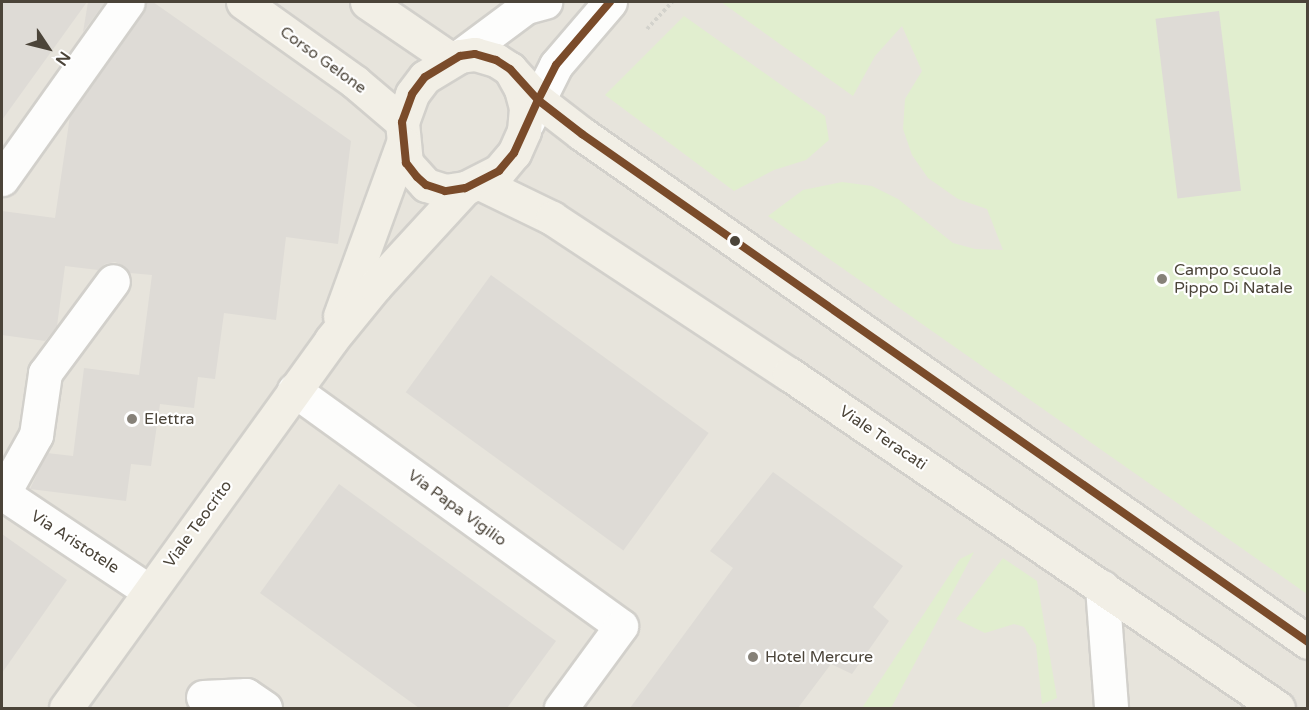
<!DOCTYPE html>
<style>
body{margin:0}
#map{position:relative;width:1309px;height:710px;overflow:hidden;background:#f4f2ee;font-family:"Varela Round",sans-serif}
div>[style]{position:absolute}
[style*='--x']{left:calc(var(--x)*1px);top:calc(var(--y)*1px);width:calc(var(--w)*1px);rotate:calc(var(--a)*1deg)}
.residential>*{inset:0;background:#e7e4dc;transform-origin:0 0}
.green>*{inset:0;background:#e1eecf}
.building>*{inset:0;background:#dedbd6;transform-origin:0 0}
.path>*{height:4px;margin-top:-2px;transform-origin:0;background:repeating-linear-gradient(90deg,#d3d2cc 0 3px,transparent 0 6px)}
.roads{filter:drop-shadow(2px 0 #d2d0cb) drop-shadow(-2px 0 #d2d0cb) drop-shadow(0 2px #d2d0cb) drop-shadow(0 -2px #d2d0cb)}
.minor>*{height:33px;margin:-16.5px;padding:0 16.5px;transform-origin:16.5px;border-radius:16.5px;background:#fdfdfc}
.major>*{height:33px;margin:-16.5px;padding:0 16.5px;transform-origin:16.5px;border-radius:16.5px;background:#f2efe6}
.bus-1>*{height:8px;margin:-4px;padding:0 4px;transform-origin:4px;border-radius:4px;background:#7a4b2a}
.dots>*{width:16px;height:16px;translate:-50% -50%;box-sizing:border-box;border:3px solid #fff;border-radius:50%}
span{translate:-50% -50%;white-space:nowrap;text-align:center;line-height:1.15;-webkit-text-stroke:4.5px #fff;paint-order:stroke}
.street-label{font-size:16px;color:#4b4439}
.poi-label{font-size:16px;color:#4b4439}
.left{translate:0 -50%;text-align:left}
.frame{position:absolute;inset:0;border:3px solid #4b4439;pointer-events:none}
.north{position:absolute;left:18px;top:18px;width:60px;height:60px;-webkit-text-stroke:4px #fff;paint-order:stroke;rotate:125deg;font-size:16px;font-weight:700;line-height:24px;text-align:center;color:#4b4439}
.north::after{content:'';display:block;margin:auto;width:21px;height:27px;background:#4b4439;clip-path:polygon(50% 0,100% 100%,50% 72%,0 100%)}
</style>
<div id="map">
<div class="residential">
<div style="left:2px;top:2px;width:1305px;height:706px"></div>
</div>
<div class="green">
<div style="clip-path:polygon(721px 2px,1307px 2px,1307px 594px,768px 216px,803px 190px,842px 182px,872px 186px,898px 199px,953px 243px,975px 249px,1003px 250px,987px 209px,958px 199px,928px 178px,912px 155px,903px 129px,905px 99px,922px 71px,902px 26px,875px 56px,853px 96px)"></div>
<div style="clip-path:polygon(684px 16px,825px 116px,829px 140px,806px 160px,774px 170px,734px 191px,605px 95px)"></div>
<div style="clip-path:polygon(974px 552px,891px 708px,862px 708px,960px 559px)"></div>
<div style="clip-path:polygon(1003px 558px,1037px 581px,1057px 698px,1042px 704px,1036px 645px,1024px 627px,1014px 624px,985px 633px,956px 619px)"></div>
</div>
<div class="building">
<div style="clip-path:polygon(2px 2px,87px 2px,2px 120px)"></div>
<div style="clip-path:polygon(88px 2px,105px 2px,83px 32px)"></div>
<div style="clip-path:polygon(146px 2px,153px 2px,351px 141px,338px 244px,286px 237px,276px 320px,224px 313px,215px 379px,198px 377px,194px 408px,160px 404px,151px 466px,131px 464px,126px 501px,30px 489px,47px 453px,73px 456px,84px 368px,139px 375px,152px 275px,130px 273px,124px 266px,115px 262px,105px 264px,98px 270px,65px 266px,57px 326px,45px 341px,2px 335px,2px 211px,55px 218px,70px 116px,143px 13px)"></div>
<div style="left:1219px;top:11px;width:181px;height:64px;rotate:83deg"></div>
<div style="left:491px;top:275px;width:269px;height:145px;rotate:36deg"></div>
<div style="clip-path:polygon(773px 472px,903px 566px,873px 607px,889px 621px,852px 674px,831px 664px,798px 708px,630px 708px,733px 568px,710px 551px)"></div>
<div style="clip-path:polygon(339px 484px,556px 641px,507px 708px,419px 708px,260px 593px)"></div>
<div style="clip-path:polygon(2px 534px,67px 580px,2px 673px)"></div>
</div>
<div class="path">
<div style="--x:647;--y:29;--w:37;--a:-47"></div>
</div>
<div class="roads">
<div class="minor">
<div style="--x:460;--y:56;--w:82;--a:-36.6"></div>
<div style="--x:526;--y:7;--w:20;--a:-15"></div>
<div style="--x:527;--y:123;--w:65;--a:-63.4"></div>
<div style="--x:556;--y:65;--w:83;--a:-49.4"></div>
<div style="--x:2;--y:179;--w:217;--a:-54.6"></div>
<div style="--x:294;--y:390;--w:403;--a:35.8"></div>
<div style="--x:621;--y:626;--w:102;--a:126.2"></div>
<div style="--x:2;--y:493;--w:177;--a:33.7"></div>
<div style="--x:3;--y:494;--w:68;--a:-60.8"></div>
<div style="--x:36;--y:435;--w:63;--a:-81.7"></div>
<div style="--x:45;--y:373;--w:114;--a:-53.5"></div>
<div style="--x:1102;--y:587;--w:121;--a:85.7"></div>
<div style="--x:203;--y:697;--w:43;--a:-2.7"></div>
<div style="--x:246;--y:695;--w:23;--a:34"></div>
</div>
<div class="major">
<div style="--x:243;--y:2;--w:138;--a:35.5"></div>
<div style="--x:355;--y:82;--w:62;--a:40.4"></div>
<div style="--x:367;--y:2;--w:103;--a:34.3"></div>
<div style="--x:510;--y:69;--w:23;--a:61"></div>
<div style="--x:521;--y:89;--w:20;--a:75"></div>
<div style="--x:526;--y:108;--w:23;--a:95"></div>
<div style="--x:524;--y:131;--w:24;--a:114"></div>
<div style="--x:514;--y:153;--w:23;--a:130"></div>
<div style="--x:499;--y:171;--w:38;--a:153"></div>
<div style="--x:465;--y:188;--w:20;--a:171"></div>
<div style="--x:445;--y:191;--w:20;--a:-162"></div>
<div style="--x:426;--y:185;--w:30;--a:-132"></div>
<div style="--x:406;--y:163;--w:41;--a:-95.6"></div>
<div style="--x:402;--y:122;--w:30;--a:-70"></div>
<div style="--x:412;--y:94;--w:21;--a:-53"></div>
<div style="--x:425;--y:77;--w:41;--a:-31"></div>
<div style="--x:460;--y:56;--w:15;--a:-8"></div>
<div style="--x:475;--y:54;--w:22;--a:16"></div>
<div style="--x:496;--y:60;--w:17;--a:33"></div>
<div style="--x:510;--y:69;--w:42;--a:47.9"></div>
<div style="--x:538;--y:100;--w:56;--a:37.7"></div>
<div style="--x:582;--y:134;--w:886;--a:34.98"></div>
<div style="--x:480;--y:183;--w:80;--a:25.9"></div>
<div style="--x:552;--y:218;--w:284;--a:33.4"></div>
<div style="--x:789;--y:374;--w:592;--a:34.33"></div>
<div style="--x:340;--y:316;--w:184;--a:-70"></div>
<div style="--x:66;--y:708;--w:453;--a:-54.2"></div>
<div style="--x:331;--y:340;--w:70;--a:-50.8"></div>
<div style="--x:375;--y:286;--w:133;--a:-47.4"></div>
</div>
</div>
<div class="bus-1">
<div style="--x:610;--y:2;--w:83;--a:130.6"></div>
<div style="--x:556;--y:65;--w:39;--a:117"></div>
<div style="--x:538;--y:100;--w:58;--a:114.4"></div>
<div style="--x:514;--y:153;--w:23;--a:130"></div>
<div style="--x:499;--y:171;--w:38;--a:153"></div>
<div style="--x:465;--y:188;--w:20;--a:171"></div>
<div style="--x:445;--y:191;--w:20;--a:-162"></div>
<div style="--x:426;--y:185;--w:12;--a:-138"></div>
<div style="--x:417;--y:177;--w:18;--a:-128"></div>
<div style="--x:406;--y:163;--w:41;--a:-95.6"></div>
<div style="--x:402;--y:122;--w:30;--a:-70"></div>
<div style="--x:412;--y:94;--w:21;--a:-53"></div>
<div style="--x:425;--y:77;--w:41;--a:-31"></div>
<div style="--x:460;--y:56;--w:15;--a:-8"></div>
<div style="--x:475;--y:54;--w:22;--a:16"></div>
<div style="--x:496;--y:60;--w:17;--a:33"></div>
<div style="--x:510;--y:69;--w:42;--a:47.9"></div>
<div style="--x:538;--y:100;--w:56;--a:37.7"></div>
<div style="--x:582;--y:134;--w:886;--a:34.98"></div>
</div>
<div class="dots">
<div style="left:735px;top:241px;background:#4b4439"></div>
<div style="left:1162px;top:279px;background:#868178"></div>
<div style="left:132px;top:419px;background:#868178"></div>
<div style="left:753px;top:657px;background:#868178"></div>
</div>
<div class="street-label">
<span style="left:323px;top:60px;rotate:36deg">Corso Gelone</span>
<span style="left:883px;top:438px;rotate:34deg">Viale Teracati</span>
<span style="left:457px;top:508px;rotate:36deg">Via Papa Vigilio</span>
<span style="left:198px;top:524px;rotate:-54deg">Viale Teocrito</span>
<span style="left:75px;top:542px;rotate:33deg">Via Aristotele</span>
</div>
<div class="poi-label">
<span class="left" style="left:1174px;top:279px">Campo scuola<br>Pippo Di Natale</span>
<span class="left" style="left:144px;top:419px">Elettra</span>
<span class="left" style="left:765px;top:657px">Hotel Mercure</span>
</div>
<div class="frame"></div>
<div class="north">N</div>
</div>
